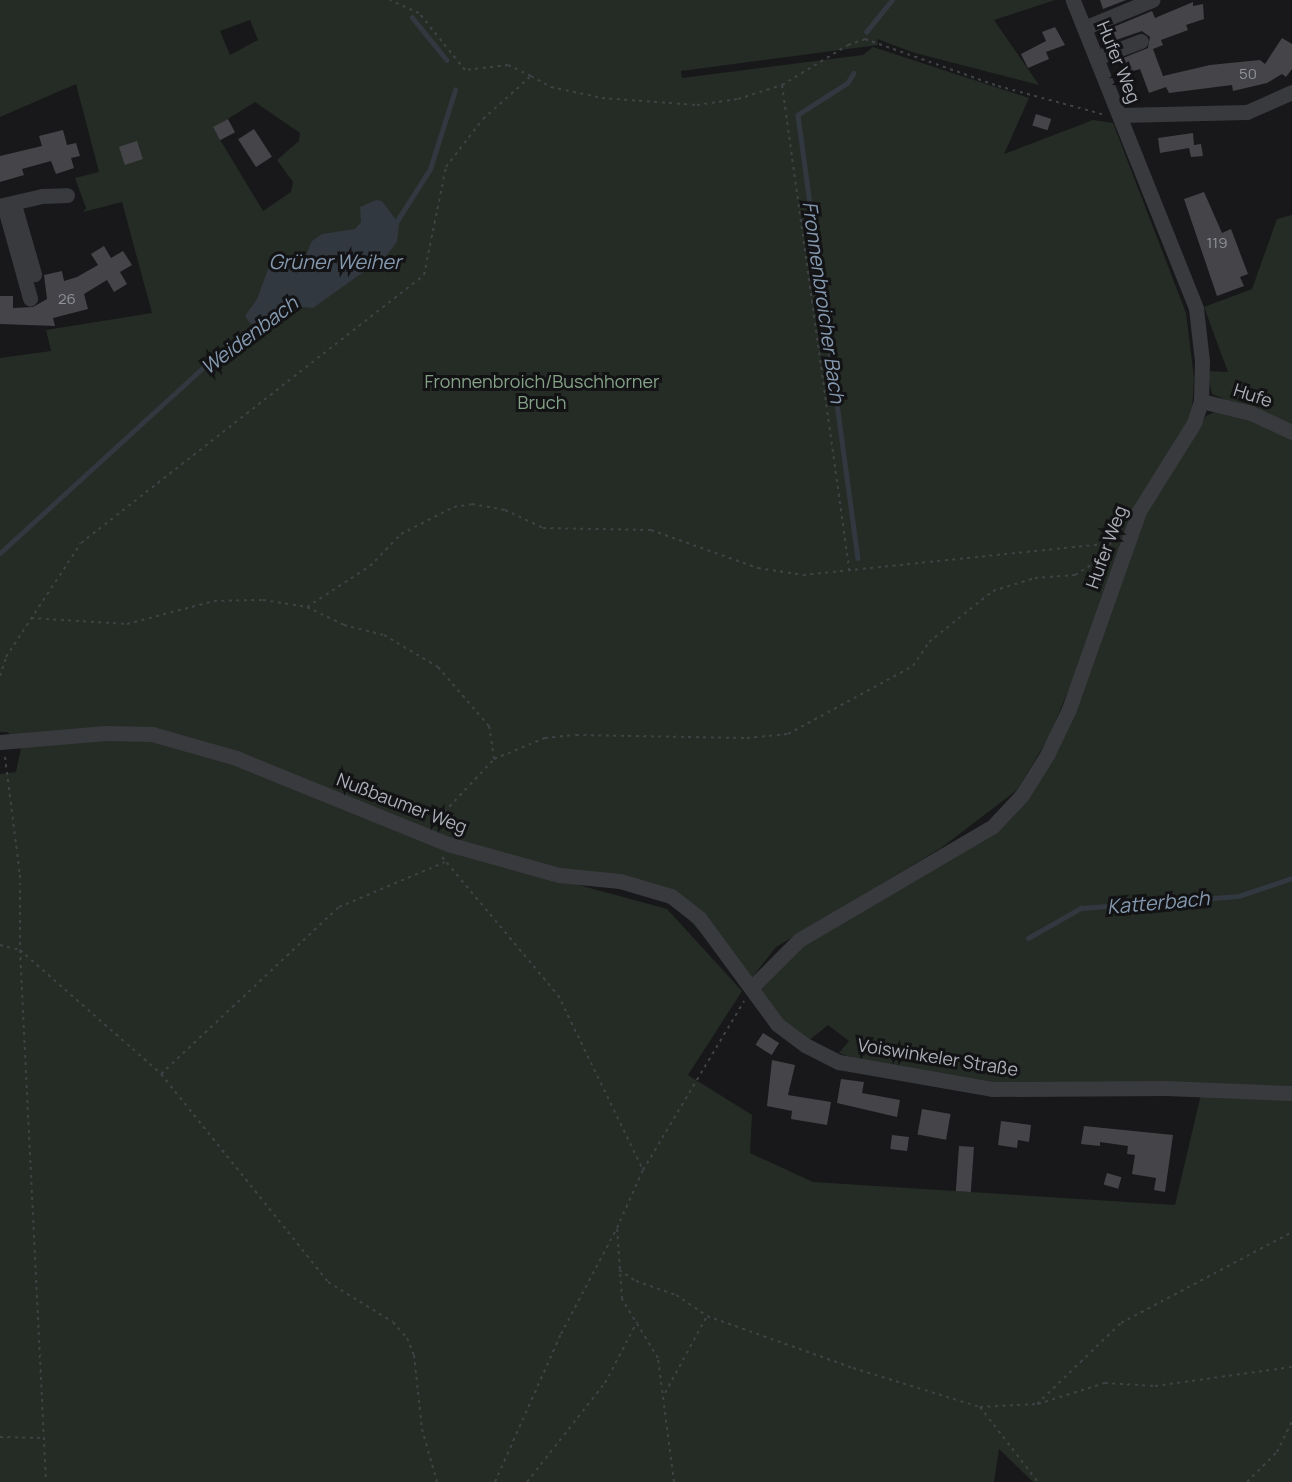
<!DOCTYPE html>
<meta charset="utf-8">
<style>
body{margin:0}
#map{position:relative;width:1292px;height:1482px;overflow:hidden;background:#18181a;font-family:Manrope,sans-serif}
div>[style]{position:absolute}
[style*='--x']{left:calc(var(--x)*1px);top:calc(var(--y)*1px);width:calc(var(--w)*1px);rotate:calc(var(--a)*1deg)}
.green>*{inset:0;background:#242c25}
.water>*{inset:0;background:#31383f}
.stream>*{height:4.5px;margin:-2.25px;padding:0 2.25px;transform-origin:2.25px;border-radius:2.25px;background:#31383f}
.building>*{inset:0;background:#454549;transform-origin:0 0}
.path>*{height:2px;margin-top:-1px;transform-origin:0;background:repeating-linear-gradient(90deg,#3f4145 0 3px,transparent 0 7.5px)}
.minor>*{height:15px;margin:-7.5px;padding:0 7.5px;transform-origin:7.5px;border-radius:7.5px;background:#393a3e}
span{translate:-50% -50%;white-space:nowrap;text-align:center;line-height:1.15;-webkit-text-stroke:6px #131315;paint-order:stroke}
.number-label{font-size:15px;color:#92949c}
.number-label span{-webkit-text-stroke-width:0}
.street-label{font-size:18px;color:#abafb8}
.park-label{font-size:18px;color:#84a287}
.water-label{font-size:20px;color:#859ab0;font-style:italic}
</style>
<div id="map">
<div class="green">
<div style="clip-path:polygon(evenodd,0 0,1055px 0,994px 20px,1039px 85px,915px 53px,877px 39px,878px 45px,681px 71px,682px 78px,863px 55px,873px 47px,1029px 98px,1004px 154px,1093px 120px,1113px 123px,1186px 313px,1194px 378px,1192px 415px,1163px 462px,1049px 737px,1017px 790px,941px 848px,776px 947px,747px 984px,673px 902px,452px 842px,450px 850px,667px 909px,742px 991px,688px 1075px,752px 1115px,750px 1153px,813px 1182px,1175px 1205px,1201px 1094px,1292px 1100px,1292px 1482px,1033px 1482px,999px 1449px,994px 1482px,0 1482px,0 774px,16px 772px,22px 743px,7px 732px,0 732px,0 358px,51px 351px,46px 330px,152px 313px,122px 202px,83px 212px,86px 208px,75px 178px,99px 172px,76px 84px,0 117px,0 0,250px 20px,258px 40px,230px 55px,220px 31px,250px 20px,0 0,255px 102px,300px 133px,299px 141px,277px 160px,293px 182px,291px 192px,263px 211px,213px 128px,255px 102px)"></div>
<div style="clip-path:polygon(1292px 215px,1292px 428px,1212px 394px,1207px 371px,1228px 372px,1204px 307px,1252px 289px,1277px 219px)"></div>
<div style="clip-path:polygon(1221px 409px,1292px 436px,1292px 1092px,987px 1087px,868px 1063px,839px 1053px,849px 1041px,828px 1025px,807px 1042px,775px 1022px,752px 991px,784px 958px,1026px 797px,1141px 521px,1206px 416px)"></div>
</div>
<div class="water">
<div style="clip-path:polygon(376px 200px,382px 201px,399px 224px,397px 242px,386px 256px,313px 308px,302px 307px,279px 319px,252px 326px,245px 316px,257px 299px,268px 269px,303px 262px,312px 241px,322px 234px,355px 229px,361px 222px,360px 207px)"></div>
</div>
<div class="stream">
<div style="--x:412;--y:17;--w:55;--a:50.9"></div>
<div style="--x:866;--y:32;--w:41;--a:-50.9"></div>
<div style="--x:854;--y:73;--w:12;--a:121"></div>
<div style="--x:848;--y:83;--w:59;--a:147.4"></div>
<div style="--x:798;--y:115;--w:447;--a:82.3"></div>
<div style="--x:395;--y:224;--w:65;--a:-57.5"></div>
<div style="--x:430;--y:169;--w:83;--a:-72.4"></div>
<div style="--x:0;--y:553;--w:283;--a:-42.4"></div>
<div style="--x:209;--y:362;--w:71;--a:-35.3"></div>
<div style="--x:1028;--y:938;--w:61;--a:-29.5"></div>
<div style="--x:1081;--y:908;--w:158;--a:-4.3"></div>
<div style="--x:1239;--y:896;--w:56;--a:-18.8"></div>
</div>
<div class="building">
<div style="clip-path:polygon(1100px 0,1126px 0,1103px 9px)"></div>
<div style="clip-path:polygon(1193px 2px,1193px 6px,1203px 4px,1204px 19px,1186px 25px,1188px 30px,1161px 40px,1163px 45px,1153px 49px,1163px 76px,1210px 65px,1260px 60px,1265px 64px,1282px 38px,1292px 44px,1292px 69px,1286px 77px,1282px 74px,1267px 83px,1233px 91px,1232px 85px,1169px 93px,1166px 87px,1149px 93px,1140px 69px,1129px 73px,1123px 58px,1148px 48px,1150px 37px,1142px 31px,1116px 40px,1111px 28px,1152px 11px,1155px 18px)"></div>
<div style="clip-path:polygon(1055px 27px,1065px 45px,1046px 52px,1049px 59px,1028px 68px,1021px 54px,1046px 41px,1042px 32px)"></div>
<div style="left:1036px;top:114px;width:16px;height:12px;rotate:18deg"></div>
<div style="left:228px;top:119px;width:15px;height:17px;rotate:62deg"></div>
<div style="left:254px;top:129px;width:33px;height:19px;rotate:57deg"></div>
<div style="clip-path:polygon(63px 130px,67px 145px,76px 143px,80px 156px,71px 158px,74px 168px,56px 174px,51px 161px,22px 169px,24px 175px,0 182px,0 156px,42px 146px,39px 136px)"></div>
<div style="clip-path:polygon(1193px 133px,1194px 145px,1201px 144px,1203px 156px,1191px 157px,1189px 148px,1160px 153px,1158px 138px)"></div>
<div style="left:137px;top:141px;width:19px;height:19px;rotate:72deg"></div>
<div style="clip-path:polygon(1204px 192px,1222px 233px,1231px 229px,1248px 274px,1240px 277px,1244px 286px,1217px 296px,1184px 199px)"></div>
<div style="clip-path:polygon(104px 246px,111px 258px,123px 251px,132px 265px,120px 272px,127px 284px,114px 292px,107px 280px,84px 294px,88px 309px,53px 318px,55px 326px,0 324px,0 296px,13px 296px,13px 308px,33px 307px,47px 299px,44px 275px,62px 271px,64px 281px,77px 277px,98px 265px,91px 254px)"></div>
<div style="left:763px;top:1033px;width:19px;height:14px;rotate:32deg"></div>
<div style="clip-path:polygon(772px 1060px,795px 1065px,788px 1095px,831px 1102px,827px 1125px,791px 1119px,792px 1111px,767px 1106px)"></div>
<div style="clip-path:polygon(841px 1079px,864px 1082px,862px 1093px,900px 1100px,897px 1117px,837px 1103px)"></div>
<div style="left:922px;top:1109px;width:29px;height:26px;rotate:10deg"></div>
<div style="clip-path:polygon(1001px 1121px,1031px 1125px,1029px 1142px,1018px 1140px,1017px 1148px,998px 1145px)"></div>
<div style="clip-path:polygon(1084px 1126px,1173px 1135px,1165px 1192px,1154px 1190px,1156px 1178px,1132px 1174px,1135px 1155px,1127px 1154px,1128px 1146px,1100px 1142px,1100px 1146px,1081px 1144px)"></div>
<div style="left:892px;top:1135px;width:17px;height:14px;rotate:7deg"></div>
<div style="left:959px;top:1146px;width:15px;height:45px;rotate:4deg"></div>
<div style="left:1107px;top:1173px;width:15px;height:12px;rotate:16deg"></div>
</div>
<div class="path">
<div style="--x:531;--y:76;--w:23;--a:29"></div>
<div style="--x:551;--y:87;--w:52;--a:12.2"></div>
<div style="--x:602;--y:98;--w:95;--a:4.2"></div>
<div style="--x:697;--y:105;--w:41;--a:-8.3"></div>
<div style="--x:738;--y:99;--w:46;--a:-17.7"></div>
<div style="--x:782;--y:85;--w:77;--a:-31.2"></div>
<div style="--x:848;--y:45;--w:18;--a:-19"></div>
<div style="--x:865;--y:39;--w:141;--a:19.5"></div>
<div style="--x:998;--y:86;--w:108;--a:15.1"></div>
<div style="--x:782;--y:85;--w:490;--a:82.1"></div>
<div style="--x:307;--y:607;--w:41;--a:25.9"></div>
<div style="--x:344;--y:625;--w:41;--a:14"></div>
<div style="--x:384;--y:635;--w:63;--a:30.7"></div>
<div style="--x:438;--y:667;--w:78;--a:49.2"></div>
<div style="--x:489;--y:726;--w:33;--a:81"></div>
<div style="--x:31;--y:618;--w:96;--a:3.6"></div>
<div style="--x:127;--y:624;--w:90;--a:-14.8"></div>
<div style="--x:214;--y:601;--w:49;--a:-1.2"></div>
<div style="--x:263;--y:600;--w:45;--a:9"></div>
<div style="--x:307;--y:607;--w:75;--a:-33.1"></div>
<div style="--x:370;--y:566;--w:45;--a:-45.9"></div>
<div style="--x:401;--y:534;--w:59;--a:-27"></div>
<div style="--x:454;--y:507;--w:18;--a:-9"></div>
<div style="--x:472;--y:504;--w:34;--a:10"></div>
<div style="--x:505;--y:510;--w:42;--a:25.3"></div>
<div style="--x:543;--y:528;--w:108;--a:1.1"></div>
<div style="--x:651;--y:530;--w:114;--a:19.6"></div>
<div style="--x:758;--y:568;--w:46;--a:8.8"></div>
<div style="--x:803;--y:575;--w:310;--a:-5.9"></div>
<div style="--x:0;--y:676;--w:20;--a:-72"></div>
<div style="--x:6;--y:657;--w:136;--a:-56.7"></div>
<div style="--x:81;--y:543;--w:435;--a:-38"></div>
<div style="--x:424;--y:275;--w:110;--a:-78.5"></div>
<div style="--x:446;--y:167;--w:61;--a:-52.4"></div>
<div style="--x:483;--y:119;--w:64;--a:-41.9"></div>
<div style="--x:531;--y:76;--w:25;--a:-154"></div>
<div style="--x:508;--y:65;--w:43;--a:173.4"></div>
<div style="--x:465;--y:70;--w:73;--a:-128.9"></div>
<div style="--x:419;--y:13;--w:32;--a:-156"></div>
<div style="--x:5;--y:757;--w:119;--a:82.8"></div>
<div style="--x:20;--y:875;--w:75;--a:90"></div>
<div style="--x:20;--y:950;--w:533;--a:87.2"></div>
<div style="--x:434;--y:823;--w:88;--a:-46.8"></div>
<div style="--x:494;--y:759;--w:55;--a:-22.4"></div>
<div style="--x:545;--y:738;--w:31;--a:-6"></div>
<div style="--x:576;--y:735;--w:171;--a:1"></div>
<div style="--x:747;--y:738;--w:41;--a:-5.6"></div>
<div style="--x:788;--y:734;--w:142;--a:-28.5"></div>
<div style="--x:913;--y:666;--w:29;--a:-56"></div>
<div style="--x:929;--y:642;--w:82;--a:-38.6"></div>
<div style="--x:993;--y:591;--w:44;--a:-17.2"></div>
<div style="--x:1035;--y:578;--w:40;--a:-4.3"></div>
<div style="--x:1075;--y:575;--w:25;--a:-32"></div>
<div style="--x:1096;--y:562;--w:18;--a:-68"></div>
<div style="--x:442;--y:857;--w:180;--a:50"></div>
<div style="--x:558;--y:995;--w:195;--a:64.1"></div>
<div style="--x:0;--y:945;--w:21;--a:14"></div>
<div style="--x:20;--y:950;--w:188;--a:41.3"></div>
<div style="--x:161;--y:1074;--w:267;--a:51.2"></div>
<div style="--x:328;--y:1282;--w:76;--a:31.6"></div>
<div style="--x:393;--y:1322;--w:21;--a:49"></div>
<div style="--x:407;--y:1338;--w:18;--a:68"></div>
<div style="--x:414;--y:1355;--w:74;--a:83.8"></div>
<div style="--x:422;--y:1429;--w:55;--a:74.2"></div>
<div style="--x:161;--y:1074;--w:244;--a:-43.2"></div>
<div style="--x:339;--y:907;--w:115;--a:-23"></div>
<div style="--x:619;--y:1270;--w:20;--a:33"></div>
<div style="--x:636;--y:1281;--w:42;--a:19.3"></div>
<div style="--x:676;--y:1295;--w:37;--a:34"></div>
<div style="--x:707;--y:1316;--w:155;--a:19.6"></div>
<div style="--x:853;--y:1368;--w:133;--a:17.1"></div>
<div style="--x:980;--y:1407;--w:57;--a:-3"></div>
<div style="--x:1037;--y:1404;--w:117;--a:-44"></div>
<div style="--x:1121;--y:1323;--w:194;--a:-28"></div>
<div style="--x:665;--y:1393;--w:88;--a:-61.4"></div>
<div style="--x:1038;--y:1404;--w:70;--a:-17.4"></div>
<div style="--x:1105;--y:1383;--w:50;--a:3.4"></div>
<div style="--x:1155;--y:1386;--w:138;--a:-7.9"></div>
<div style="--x:980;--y:1407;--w:95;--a:52.3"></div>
<div style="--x:0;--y:1437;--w:44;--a:1.3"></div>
<div style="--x:495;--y:1482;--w:162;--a:-66"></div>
<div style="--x:561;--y:1334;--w:120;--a:-62.2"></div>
<div style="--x:527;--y:1482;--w:126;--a:-51.8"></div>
<div style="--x:605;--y:1383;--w:69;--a:-62.3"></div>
<div style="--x:674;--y:1482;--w:125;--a:-97.4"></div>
<div style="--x:658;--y:1358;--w:69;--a:-121.4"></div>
<div style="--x:622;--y:1299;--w:71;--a:-94"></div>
<div style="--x:617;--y:1228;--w:64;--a:-65.9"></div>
<div style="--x:643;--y:1170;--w:197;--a:-59.1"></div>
<div style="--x:1247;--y:1482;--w:42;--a:-45"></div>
<div style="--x:1277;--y:1452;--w:34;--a:-64"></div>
</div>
<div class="minor">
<div style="--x:1084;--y:28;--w:74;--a:-22.4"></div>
<div style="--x:1096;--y:58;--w:48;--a:-20.7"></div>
<div style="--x:1120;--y:115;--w:127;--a:-1.4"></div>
<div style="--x:1247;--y:112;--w:49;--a:-24"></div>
<div style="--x:3;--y:205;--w:40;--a:-13"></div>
<div style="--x:42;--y:196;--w:25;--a:-2"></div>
<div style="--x:4;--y:205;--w:97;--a:74.4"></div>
<div style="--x:15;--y:208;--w:69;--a:73.9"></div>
<div style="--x:1201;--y:401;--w:51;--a:13.5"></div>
<div style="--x:1251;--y:413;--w:45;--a:24.9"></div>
<div style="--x:0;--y:742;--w:106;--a:-4.9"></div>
<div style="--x:106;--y:733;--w:46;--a:1.2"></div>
<div style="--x:152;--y:734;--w:87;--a:15.9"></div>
<div style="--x:236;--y:758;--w:229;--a:22.1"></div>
<div style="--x:448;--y:844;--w:115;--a:15.6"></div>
<div style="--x:559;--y:875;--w:61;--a:5.6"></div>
<div style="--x:620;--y:881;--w:53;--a:16.4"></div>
<div style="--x:671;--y:896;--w:37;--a:38"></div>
<div style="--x:700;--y:919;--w:130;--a:53.7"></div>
<div style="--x:777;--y:1024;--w:35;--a:37"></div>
<div style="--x:805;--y:1045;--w:38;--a:27"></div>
<div style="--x:839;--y:1062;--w:155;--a:10"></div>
<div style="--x:992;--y:1089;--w:174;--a:-0.3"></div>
<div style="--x:1166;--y:1088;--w:126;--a:2.3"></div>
<div style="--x:752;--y:987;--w:66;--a:-45"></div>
<div style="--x:799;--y:940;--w:225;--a:-30.4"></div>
<div style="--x:993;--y:826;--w:42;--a:-46.9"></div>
<div style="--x:1022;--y:795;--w:47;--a:-58"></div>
<div style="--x:1047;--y:755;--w:51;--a:-64.4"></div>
<div style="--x:1069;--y:709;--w:210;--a:-70.5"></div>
<div style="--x:1139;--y:511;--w:104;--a:-58"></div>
<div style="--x:1194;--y:423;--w:23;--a:-72"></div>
<div style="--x:1201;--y:401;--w:40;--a:-88.6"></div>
<div style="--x:1202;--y:361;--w:53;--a:-96.5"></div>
<div style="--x:1196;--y:308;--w:332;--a:-111.8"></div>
</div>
<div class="number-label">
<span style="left:1248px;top:74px">50</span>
<span style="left:1217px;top:243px">119</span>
<span style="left:67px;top:299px">26</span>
</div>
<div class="street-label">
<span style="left:1119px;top:62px;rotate:68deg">Hufer Weg</span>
<span style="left:1253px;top:395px;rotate:18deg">Hufe</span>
<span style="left:1106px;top:547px;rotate:-70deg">Hufer Weg</span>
<span style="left:402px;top:803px;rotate:21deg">Nußbaumer Weg</span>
<span style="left:938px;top:1057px;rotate:9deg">Voiswinkeler Straße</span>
</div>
<div class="park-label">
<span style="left:542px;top:392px">Fronnenbroich/Buschhorner<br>Bruch</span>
</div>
<div class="water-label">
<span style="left:335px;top:261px">Grüner Weiher</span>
<span style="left:824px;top:302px;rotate:82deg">Fronnenbroicher Bach</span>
<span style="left:249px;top:335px;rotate:-37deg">Weidenbach</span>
<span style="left:1158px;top:902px;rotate:-5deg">Katterbach</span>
</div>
</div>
